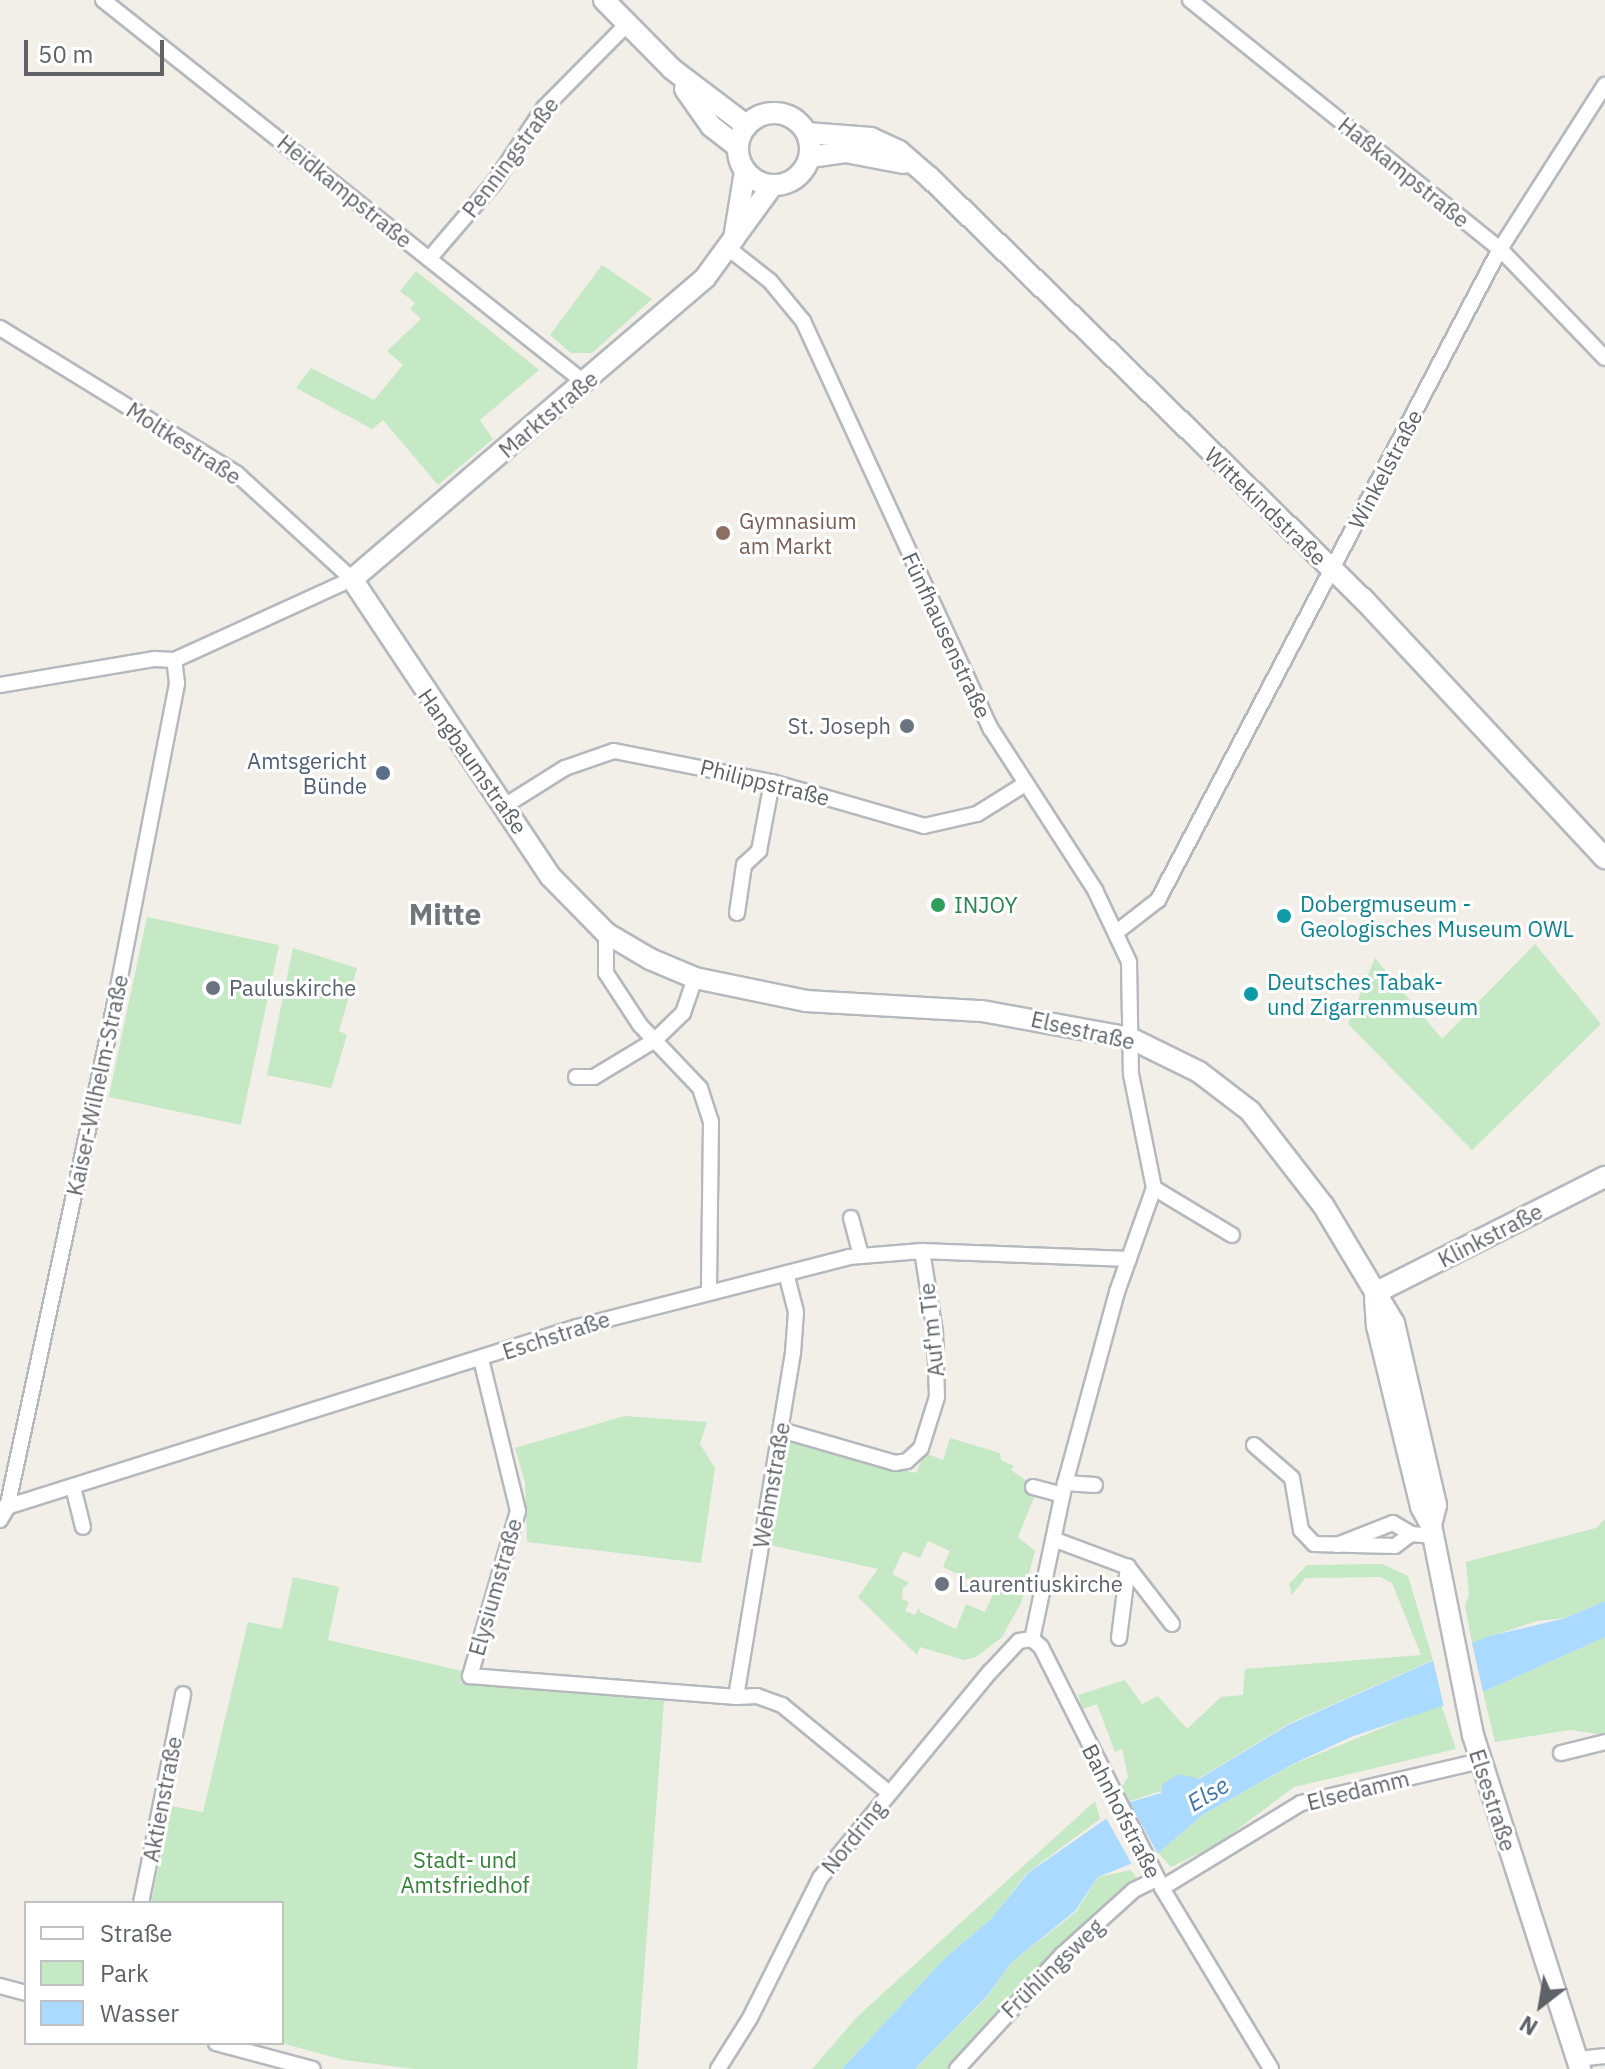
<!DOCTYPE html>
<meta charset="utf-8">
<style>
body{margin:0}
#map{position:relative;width:1605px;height:2069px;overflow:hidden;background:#f1efe8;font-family:"IBM Plex Sans",sans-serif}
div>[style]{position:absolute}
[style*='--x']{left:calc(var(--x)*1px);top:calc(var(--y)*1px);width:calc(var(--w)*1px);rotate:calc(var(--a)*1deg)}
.green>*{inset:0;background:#c5e8c5;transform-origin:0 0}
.water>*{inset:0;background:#aadaff}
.pier>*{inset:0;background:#f1efe8;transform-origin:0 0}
.roads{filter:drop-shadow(2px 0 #b5b8bc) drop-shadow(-2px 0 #b5b8bc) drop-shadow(0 2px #b5b8bc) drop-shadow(0 -2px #b5b8bc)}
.street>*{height:14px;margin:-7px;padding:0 7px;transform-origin:7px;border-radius:7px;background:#fff}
.secondary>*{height:20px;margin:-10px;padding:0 10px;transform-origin:10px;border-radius:10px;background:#fff}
.secondary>.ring{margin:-10px;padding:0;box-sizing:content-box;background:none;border:20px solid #fff;border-radius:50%}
.dots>*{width:22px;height:22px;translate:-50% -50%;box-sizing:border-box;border:4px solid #fff;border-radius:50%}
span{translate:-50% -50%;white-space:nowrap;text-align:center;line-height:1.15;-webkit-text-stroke:6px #fff;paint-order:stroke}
.street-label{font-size:22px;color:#5f6368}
.education-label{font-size:22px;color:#785e54}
.left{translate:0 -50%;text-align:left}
.worship-label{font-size:22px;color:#5b616d}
.right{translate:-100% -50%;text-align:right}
.service-label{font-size:22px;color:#4e5e75}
.culture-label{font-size:22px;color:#0d838f}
.leisure-label{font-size:22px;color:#27864d}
.park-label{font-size:22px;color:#348238}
.water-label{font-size:24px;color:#4174aa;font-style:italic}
.district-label{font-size:30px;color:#70757a;font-weight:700}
.legend{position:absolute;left:24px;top:1901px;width:260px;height:144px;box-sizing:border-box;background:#fff;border:2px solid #bfc1c3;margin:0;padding:10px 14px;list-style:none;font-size:24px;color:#5f6368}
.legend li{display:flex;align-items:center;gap:16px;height:40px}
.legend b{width:40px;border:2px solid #bfc1c3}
.north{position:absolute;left:1501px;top:1965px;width:80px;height:80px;-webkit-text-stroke:6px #fff;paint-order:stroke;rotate:211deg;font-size:22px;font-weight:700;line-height:32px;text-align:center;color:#5f6368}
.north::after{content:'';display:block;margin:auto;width:28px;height:36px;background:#5f6368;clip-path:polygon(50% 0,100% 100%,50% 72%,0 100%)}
.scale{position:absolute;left:24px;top:40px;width:140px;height:36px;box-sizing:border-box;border:4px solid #5f6368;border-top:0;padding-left:10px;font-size:24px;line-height:28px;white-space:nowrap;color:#5f6368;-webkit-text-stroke:6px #fff;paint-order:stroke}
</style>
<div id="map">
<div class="green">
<div style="clip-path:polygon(602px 265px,652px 299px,592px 353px,571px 353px,550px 335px)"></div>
<div style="clip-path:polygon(416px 271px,539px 370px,480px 420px,493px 439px,438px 485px,383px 420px,372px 429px,296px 388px,311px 368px,374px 400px,403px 365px,387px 351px,421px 319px,410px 309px,415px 303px,400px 291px)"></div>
<div style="left:147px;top:917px;width:135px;height:184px;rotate:12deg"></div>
<div style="clip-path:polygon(1535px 944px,1601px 1024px,1472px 1150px,1348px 1024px,1375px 958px,1442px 1039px)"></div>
<div style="clip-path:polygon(293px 948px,357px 968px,339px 1031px,347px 1035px,331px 1088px,267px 1075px)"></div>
<div style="clip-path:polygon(624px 1416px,707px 1422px,700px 1444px,715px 1468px,701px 1563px,527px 1542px,525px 1482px,515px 1448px)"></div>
<div style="clip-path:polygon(evenodd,793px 1437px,916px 1473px,925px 1453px,943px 1460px,950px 1438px,1000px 1453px,1001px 1460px,1014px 1466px,1011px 1470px,1028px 1482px,1025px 1486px,1035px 1495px,1018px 1537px,1035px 1551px,1021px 1603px,1002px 1637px,976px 1657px,964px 1660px,920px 1647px,917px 1655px,858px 1597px,878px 1569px,765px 1544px,785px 1439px,793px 1437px,928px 1541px,950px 1551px,943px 1567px,994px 1592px,985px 1612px,966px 1604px,956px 1629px,920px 1612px,919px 1607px,915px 1615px,905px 1611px,909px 1602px,902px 1599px,903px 1588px,909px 1583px,892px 1574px,903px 1551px,920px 1558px,928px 1541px)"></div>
<div style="clip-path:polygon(1605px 1519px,1605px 1601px,1566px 1618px,1536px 1621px,1472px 1643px,1465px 1605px,1469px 1595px,1466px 1562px,1596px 1528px)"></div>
<div style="clip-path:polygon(1382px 1564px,1408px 1576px,1433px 1660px,1288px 1724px,1198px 1779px,1130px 1801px,1122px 1787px,1128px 1777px,1122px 1749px,1115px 1752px,1097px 1704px,1083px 1709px,1078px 1695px,1125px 1680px,1142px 1704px,1158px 1696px,1187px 1729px,1221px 1697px,1243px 1695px,1245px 1669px,1421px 1655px,1392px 1583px,1380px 1577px,1305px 1578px,1292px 1595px,1289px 1584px,1307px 1565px)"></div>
<div style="clip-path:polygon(293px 1577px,339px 1587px,328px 1640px,462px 1671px,460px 1683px,664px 1701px,637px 2069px,415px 2069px,344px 2060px,281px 2043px,282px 1903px,151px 1903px,171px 1806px,203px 1812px,248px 1622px,282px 1629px)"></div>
<div style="clip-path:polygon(1605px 1637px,1605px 1735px,1570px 1730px,1495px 1742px,1483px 1692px)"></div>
<div style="clip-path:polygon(1441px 1704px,1456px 1749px,1294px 1787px,1218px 1844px,1171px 1867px,1158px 1853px,1204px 1814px,1294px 1764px)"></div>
<div style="clip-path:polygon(1095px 1801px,1100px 1819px,1027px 1873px,991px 1919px,945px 1958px,842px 2069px,812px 2069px,858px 2016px)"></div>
<div style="clip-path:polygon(1131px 1870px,1138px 1880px,1031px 1976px,949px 2069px,915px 2069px,988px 1996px,1010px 1964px,1076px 1912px,1098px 1877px)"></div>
</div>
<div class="water">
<div style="clip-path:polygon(1605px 1601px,1605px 1637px,1483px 1692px,1351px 1737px,1293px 1764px,1204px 1814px,1158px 1853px,1098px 1877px,1075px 1911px,1010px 1964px,988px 1995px,915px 2069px,842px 2069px,945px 1958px,991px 1919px,1028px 1873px,1130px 1802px,1161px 1793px,1163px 1784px,1179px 1774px,1199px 1779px,1288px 1725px,1486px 1637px,1566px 1618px)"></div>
</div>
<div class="pier">
<div style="clip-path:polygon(1471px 1639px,1484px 1696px,1444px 1707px,1432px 1656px)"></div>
<div style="left:1127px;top:1798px;width:68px;height:28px;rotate:61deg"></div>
</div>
<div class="roads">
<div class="street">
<div style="--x:103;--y:0;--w:616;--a:38.47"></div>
<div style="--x:1190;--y:0;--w:398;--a:38.8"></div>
<div style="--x:1500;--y:249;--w:151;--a:46.1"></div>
<div style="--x:728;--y:248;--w:53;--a:38.2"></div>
<div style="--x:770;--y:281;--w:52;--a:50.5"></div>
<div style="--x:803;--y:321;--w:449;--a:65.3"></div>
<div style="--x:991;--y:729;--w:192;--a:57.1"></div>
<div style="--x:1095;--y:890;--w:80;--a:64.7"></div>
<div style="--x:1129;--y:962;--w:112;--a:89"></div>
<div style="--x:1131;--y:1074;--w:116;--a:78.6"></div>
<div style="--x:1154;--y:1188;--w:110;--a:109.6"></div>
<div style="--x:1117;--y:1292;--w:198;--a:105.2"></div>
<div style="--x:1065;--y:1483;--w:159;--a:101.9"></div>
<div style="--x:429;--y:259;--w:100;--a:-49.5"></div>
<div style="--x:494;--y:183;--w:90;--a:-56.3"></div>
<div style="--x:544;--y:108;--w:120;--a:-45.3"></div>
<div style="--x:0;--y:328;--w:277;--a:31.6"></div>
<div style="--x:236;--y:473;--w:157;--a:42.4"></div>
<div style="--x:352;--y:579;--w:196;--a:155.5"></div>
<div style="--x:174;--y:660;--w:20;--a:-177"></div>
<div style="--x:154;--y:659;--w:156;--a:170.4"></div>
<div style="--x:506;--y:805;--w:70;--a:-32.1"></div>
<div style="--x:565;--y:768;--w:52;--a:-19.1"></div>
<div style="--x:614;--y:751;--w:161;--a:11.1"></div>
<div style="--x:772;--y:782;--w:158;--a:16.1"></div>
<div style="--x:924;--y:826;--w:54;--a:-12.8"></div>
<div style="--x:977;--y:814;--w:57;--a:-32"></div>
<div style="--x:737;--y:913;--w:49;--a:-81.7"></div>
<div style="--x:744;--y:865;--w:21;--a:-43"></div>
<div style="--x:759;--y:851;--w:70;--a:-79.3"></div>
<div style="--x:1118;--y:931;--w:51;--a:-37.8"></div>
<div style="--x:1158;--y:900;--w:735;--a:-62.29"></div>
<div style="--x:1500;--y:249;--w:195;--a:-57.4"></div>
<div style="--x:606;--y:933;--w:40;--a:90"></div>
<div style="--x:606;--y:973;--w:62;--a:56.8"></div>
<div style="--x:640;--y:1025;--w:87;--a:46.4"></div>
<div style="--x:700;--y:1088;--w:36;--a:72"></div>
<div style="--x:711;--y:1122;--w:169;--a:90.7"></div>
<div style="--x:576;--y:1077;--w:18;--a:0"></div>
<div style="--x:594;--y:1077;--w:71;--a:-31.2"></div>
<div style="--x:655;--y:1040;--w:39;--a:-44"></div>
<div style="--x:683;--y:1013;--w:37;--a:-71"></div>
<div style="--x:1154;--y:1188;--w:91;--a:31.1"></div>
<div style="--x:851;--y:1218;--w:38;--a:75"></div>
<div style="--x:481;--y:1359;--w:156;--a:76.3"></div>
<div style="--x:518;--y:1511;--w:172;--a:106.2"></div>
<div style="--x:470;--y:1676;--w:267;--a:4.5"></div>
<div style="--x:736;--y:1697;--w:349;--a:-80.6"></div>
<div style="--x:793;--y:1353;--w:41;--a:-85.8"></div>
<div style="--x:796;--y:1312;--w:40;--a:-104.4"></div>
<div style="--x:781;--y:1430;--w:119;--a:16.1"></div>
<div style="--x:895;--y:1463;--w:12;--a:-9"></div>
<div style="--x:907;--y:1461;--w:19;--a:-43"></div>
<div style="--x:921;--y:1448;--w:53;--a:-72.6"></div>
<div style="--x:937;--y:1397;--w:65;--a:-91.8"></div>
<div style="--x:935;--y:1332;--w:82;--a:-99.1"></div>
<div style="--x:1254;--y:1445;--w:50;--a:41"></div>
<div style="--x:1292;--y:1478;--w:53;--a:80.2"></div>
<div style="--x:1301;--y:1530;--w:19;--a:47"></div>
<div style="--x:1314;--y:1544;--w:81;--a:1.4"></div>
<div style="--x:1395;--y:1546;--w:20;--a:-37"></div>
<div style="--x:1065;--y:1483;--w:30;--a:4"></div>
<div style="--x:73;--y:1487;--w:41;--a:76"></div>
<div style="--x:1033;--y:1487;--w:30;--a:15"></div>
<div style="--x:0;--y:1509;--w:605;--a:-17.51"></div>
<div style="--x:577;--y:1327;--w:281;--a:-14.4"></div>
<div style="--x:849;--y:1257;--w:73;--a:-4.7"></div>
<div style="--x:922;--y:1251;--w:207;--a:2.2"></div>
<div style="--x:0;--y:1520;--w:14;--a:-60"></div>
<div style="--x:7;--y:1508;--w:511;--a:-77.92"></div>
<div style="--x:114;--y:1008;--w:331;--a:-79"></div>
<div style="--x:177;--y:683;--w:23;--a:-97"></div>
<div style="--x:1053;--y:1539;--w:80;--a:20.5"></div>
<div style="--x:1128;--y:1567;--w:72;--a:52.3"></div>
<div style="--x:1337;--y:1545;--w:60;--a:-21.4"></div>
<div style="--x:1393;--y:1523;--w:21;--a:31"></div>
<div style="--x:1411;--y:1534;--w:22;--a:5"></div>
<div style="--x:1119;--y:1638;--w:72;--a:-82.8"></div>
<div style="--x:1032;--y:1639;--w:12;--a:42"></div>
<div style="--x:1041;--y:1647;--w:270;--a:63.3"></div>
<div style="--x:1162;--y:1888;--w:211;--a:58.9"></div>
<div style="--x:736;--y:1697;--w:21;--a:-3"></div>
<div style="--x:757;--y:1696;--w:27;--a:20"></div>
<div style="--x:782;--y:1705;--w:139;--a:39.4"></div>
<div style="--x:1561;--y:1753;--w:45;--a:-14"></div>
<div style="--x:1162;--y:1888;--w:163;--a:-31.4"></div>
<div style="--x:1301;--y:1803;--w:184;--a:-13.2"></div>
<div style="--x:141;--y:1903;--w:213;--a:-78.6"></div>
<div style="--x:0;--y:1986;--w:27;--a:15"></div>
<div style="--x:216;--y:2043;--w:100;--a:15"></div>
<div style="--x:1577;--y:2059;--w:28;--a:-6"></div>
<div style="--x:718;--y:2069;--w:60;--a:-57.9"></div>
<div style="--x:750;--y:2018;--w:157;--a:-63.4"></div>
<div style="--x:820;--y:1878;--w:267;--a:-50.5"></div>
<div style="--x:990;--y:1672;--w:42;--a:-46.9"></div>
<div style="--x:1019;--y:1641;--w:13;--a:-9"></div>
<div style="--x:957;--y:2069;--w:155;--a:-47.4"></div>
<div style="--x:1062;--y:1955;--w:97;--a:-42.1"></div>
<div style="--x:1134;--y:1890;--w:25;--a:-26"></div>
</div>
<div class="secondary">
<div style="--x:604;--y:0;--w:97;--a:45.4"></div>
<div style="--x:672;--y:69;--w:94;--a:37.2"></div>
<div style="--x:685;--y:89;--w:45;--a:54.9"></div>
<div style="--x:711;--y:126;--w:34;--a:38"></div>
<div class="ring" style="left:738px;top:113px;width:52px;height:52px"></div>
<div style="--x:807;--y:133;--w:64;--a:4.5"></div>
<div style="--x:871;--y:138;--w:31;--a:25"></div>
<div style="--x:899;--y:151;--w:40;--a:41"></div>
<div style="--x:929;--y:177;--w:608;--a:44.2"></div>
<div style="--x:1365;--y:601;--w:352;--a:47"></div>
<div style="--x:810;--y:157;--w:36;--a:-8"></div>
<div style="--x:846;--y:152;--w:59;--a:10.7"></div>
<div style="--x:772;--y:186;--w:114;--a:126.1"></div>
<div style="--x:705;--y:278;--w:464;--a:139.5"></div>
<div style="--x:352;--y:579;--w:358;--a:56.3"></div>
<div style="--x:551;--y:877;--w:78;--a:45.5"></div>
<div style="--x:606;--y:933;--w:51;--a:30.6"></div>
<div style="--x:650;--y:959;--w:49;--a:22.9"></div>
<div style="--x:695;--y:978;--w:113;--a:11.7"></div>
<div style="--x:806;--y:1001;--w:176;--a:3.3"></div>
<div style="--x:982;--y:1011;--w:150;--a:10.3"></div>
<div style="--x:1130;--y:1038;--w:77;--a:26.2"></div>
<div style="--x:1199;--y:1072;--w:64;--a:37.4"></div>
<div style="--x:1250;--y:1111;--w:119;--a:52.2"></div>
<div style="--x:1323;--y:1205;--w:138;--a:59"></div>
<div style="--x:1394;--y:1323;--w:187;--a:77"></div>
<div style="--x:1436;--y:1505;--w:21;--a:104"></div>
<div style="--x:734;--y:239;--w:69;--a:-80.8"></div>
<div style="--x:1375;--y:1293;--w:258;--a:-26.8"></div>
<div style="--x:1375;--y:1298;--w:28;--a:86"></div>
<div style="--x:1377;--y:1326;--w:186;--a:76.3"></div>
<div style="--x:1421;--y:1507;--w:21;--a:61"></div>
<div style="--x:1431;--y:1525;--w:214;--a:78.7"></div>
<div style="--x:1473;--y:1735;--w:351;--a:72.2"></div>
</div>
</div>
<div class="dots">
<div style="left:723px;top:533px;background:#8d6e63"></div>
<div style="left:907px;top:726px;background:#6b7280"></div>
<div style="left:383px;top:773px;background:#5c6f8a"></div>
<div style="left:938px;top:905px;background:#2e9e5b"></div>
<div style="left:1284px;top:916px;background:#0f9aa8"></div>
<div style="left:213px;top:988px;background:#6b7280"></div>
<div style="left:1251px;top:994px;background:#0f9aa8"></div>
<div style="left:942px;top:1584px;background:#6b7280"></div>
</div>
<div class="street-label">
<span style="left:510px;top:157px;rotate:-53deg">Penningstraße</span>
<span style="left:1404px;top:172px;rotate:39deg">Haßkampstraße</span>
<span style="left:345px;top:191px;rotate:39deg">Heidkampstraße</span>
<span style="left:548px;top:414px;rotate:-40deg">Marktstraße</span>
<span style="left:184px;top:443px;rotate:33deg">Moltkestraße</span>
<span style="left:1385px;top:469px;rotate:-62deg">Winkelstraße</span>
<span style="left:1266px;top:506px;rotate:44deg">Wittekindstraße</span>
<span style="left:947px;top:635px;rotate:65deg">Fünfhausenstraße</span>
<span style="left:473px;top:761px;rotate:55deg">Hangbaumstraße</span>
<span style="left:765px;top:782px;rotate:14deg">Philippstraße</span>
<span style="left:1083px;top:1030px;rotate:13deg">Elsestraße</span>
<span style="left:97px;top:1085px;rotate:-78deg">Kaiser-Wilhelm-Straße</span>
<span style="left:1490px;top:1235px;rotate:-27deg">Klinkstraße</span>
<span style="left:931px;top:1330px;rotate:-96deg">Auf'm Tie</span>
<span style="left:556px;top:1335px;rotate:-18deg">Eschstraße</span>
<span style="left:771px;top:1485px;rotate:-80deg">Wehmstraße</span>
<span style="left:495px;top:1587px;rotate:-74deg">Elysiumstraße</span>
<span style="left:1358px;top:1790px;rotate:-14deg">Elsedamm</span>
<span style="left:162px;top:1799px;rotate:-79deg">Aktienstraße</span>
<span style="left:1493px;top:1800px;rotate:72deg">Elsestraße</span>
<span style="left:1122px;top:1811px;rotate:63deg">Bahnhofstraße</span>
<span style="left:853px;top:1837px;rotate:-51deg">Nordring</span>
<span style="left:1052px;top:1968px;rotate:-44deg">Frühlingsweg</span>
</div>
<div class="education-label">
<span class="left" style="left:739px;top:533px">Gymnasium<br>am Markt</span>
</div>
<div class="worship-label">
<span class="right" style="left:891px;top:726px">St. Joseph</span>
<span class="left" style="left:229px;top:988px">Pauluskirche</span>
<span class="left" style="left:958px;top:1584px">Laurentiuskirche</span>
</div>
<div class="service-label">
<span class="right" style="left:367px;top:773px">Amtsgericht<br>Bünde</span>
</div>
<div class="culture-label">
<span class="left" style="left:1300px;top:916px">Dobergmuseum -<br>Geologisches Museum OWL</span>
<span class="left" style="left:1267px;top:994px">Deutsches Tabak-<br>und Zigarrenmuseum</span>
</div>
<div class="leisure-label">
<span class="left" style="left:954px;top:905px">INJOY</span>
</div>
<div class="park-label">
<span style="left:465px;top:1872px">Stadt- und<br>Amtsfriedhof</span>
</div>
<div class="water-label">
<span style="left:1208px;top:1794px;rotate:-31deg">Else</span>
</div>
<div class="district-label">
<span style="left:445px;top:914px">Mitte</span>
</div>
<ul class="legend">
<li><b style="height:10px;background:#fff"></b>Straße</li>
<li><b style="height:22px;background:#c5e8c5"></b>Park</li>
<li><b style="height:22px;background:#aadaff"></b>Wasser</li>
</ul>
<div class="north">N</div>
<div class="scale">50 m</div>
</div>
